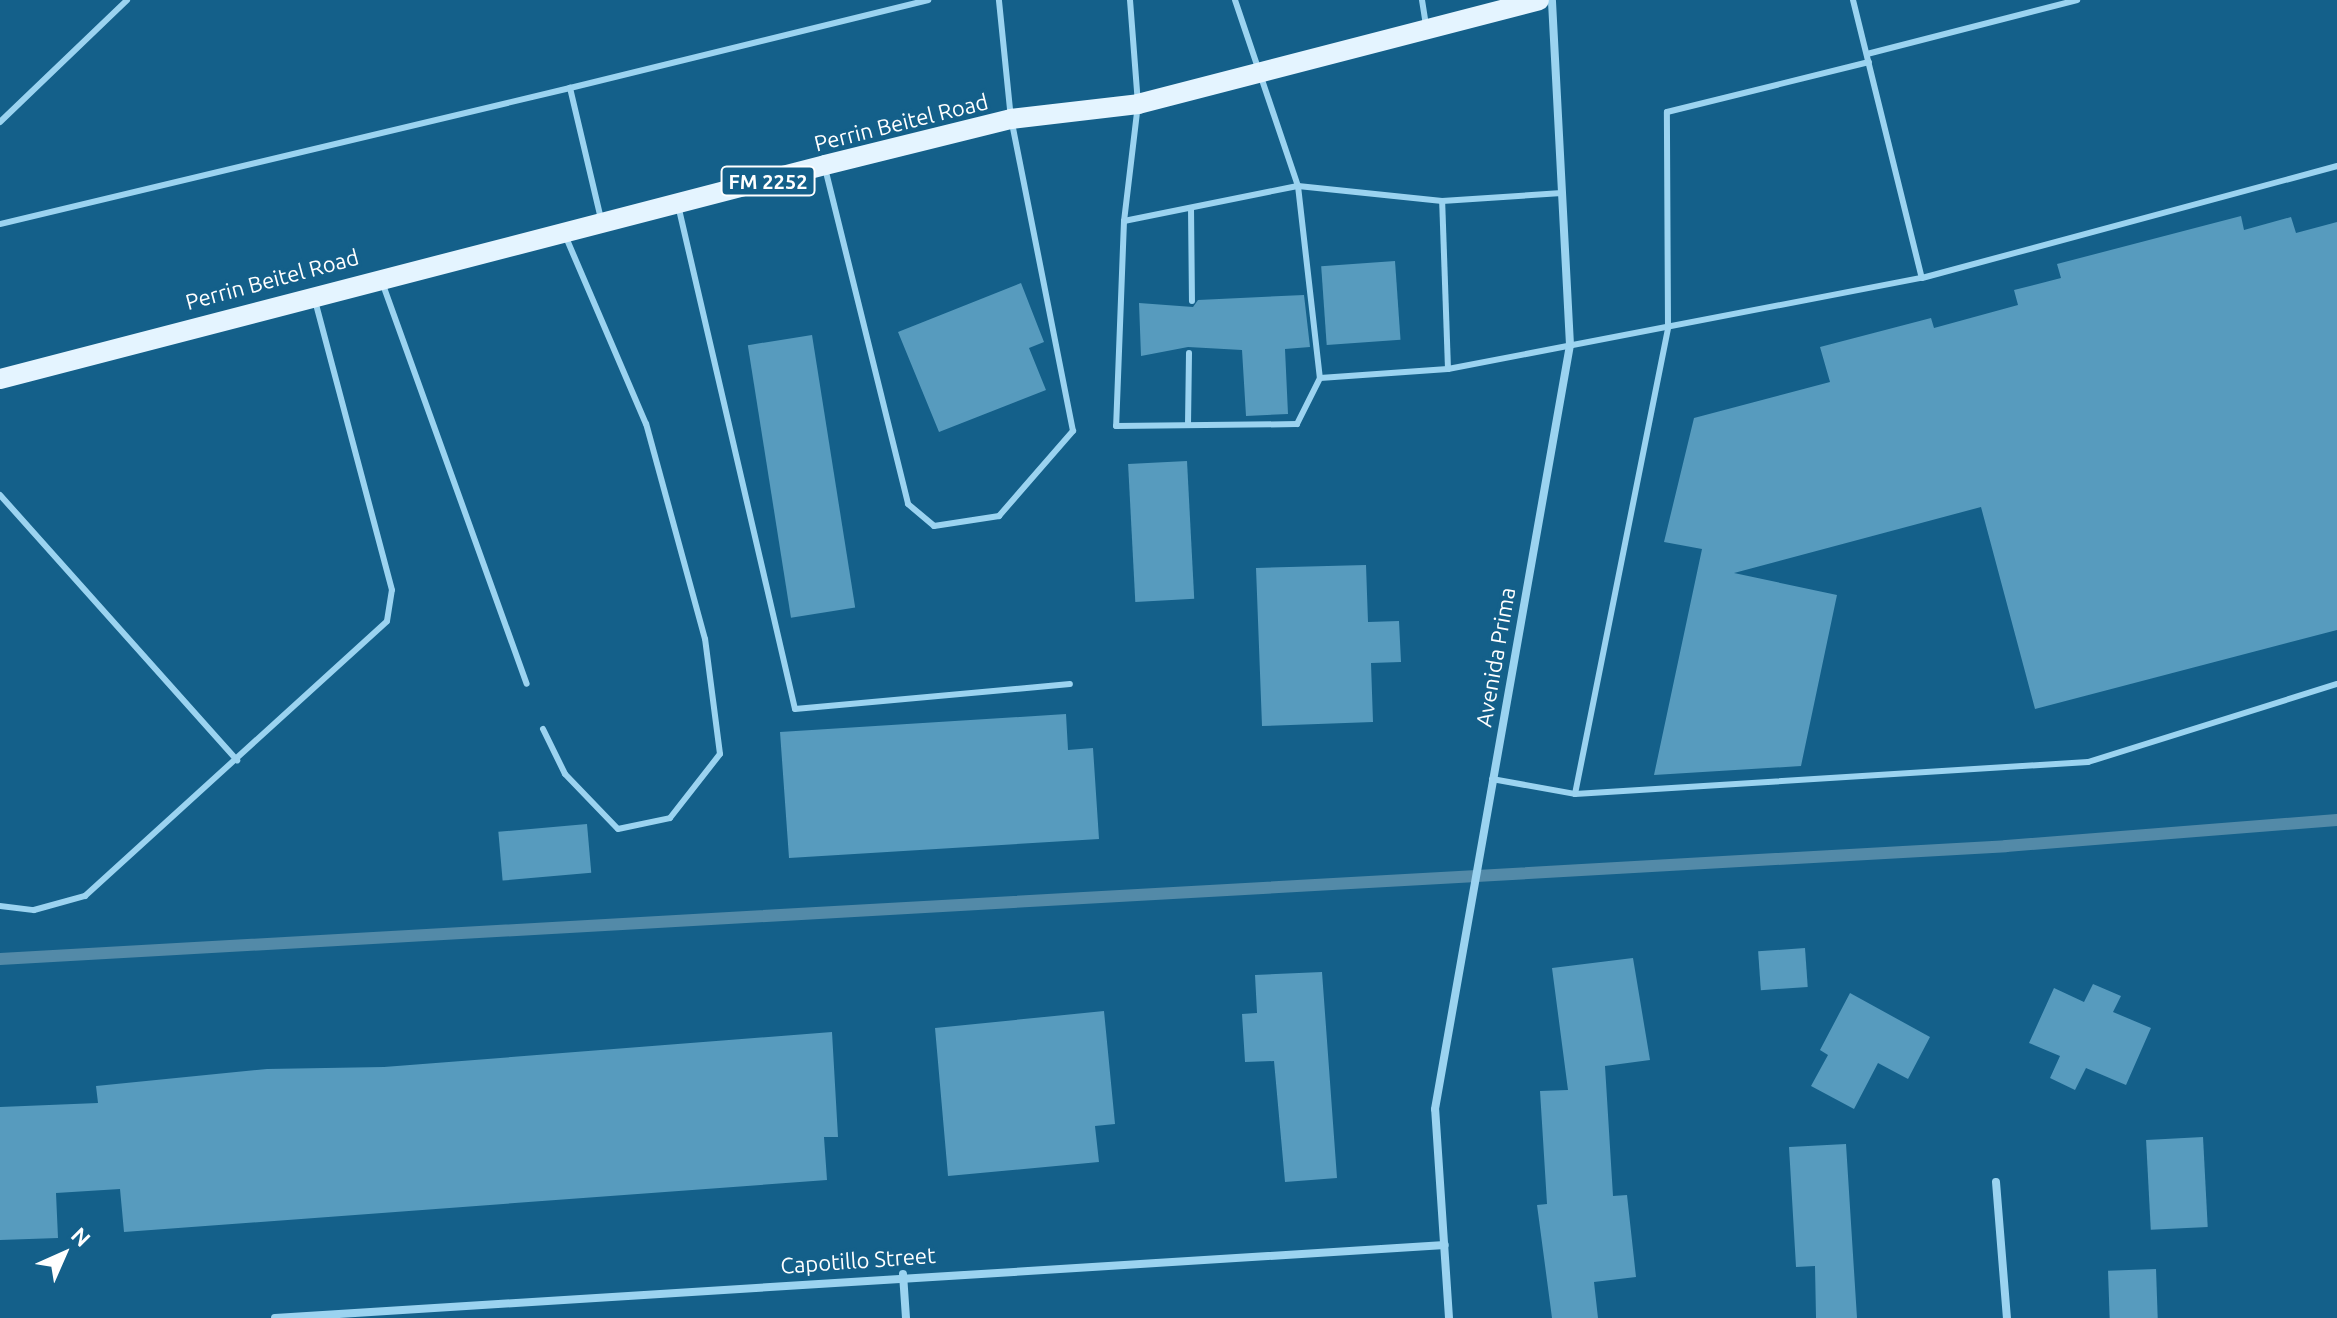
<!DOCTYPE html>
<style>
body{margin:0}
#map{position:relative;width:2337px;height:1318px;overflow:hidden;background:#14608a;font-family:Ubuntu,sans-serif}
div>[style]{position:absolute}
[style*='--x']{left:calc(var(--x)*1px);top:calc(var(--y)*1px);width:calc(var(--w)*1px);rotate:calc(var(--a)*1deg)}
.stream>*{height:12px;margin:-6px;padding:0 6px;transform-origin:6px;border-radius:6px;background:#538aa8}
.building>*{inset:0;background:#579bbe;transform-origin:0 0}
.lane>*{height:6px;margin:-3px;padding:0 3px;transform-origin:3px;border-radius:3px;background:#9bd3f0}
.street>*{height:8px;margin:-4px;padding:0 4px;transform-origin:4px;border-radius:4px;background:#9bd3f0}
.primary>*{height:20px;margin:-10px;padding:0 10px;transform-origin:10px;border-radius:10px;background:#e4f4ff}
span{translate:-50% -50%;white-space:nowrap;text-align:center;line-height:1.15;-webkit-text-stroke:7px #14608a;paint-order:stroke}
.shield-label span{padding:2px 6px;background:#14608a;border:2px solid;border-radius:6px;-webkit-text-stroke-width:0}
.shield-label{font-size:20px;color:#fff;font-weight:700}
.street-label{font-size:22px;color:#fff}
.north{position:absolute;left:24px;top:1214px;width:80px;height:80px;-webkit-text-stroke:6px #14608a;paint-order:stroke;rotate:45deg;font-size:22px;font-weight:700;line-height:32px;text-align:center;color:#fff}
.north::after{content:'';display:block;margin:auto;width:28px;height:36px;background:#fff;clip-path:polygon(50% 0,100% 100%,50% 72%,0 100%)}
</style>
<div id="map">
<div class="stream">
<div style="--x:0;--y:959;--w:2009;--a:-3.22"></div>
<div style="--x:2006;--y:846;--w:332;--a:-4.5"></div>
</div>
<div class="building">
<div style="clip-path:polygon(2241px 216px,2244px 230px,2291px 217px,2296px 233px,2337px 222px,2337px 630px,2035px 709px,1981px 507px,1734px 573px,1837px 595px,1801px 766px,1654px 775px,1702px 549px,1664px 542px,1694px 418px,1830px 382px,1820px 347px,1931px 318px,1934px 328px,2018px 305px,2014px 290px,2061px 278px,2057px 264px)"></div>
<div style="left:1395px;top:261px;width:79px;height:74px;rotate:86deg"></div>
<div style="clip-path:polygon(1021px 283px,1044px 342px,1029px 348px,1046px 390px,939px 432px,898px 332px)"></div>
<div style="clip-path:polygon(1304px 295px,1310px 347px,1285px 349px,1288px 414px,1246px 416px,1242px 350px,1188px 347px,1141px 356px,1139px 303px,1193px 307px,1198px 300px)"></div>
<div style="left:812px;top:335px;width:276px;height:65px;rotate:81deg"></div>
<div style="left:1187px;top:461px;width:138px;height:59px;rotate:87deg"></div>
<div style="clip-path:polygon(1366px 565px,1368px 622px,1399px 621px,1401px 662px,1371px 663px,1373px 722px,1262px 726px,1256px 568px)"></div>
<div style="clip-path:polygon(1066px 714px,1068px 750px,1093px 748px,1099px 839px,789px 858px,780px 732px)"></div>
<div style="left:587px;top:824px;width:49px;height:89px;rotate:85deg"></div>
<div style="left:1805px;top:948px;width:39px;height:47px;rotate:86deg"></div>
<div style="clip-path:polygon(1633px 958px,1650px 1060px,1605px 1066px,1613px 1196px,1627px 1195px,1636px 1277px,1594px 1282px,1598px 1318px,1552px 1318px,1537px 1205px,1547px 1204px,1540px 1091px,1568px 1090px,1552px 968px)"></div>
<div style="clip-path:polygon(1322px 972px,1337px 1178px,1285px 1182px,1274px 1061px,1245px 1062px,1242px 1014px,1257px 1013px,1255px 975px)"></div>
<div style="clip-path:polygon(2093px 984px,2121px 996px,2113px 1012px,2151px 1028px,2126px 1085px,2086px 1068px,2075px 1090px,2050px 1078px,2060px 1056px,2029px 1043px,2054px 988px,2084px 1002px)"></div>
<div style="clip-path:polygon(1850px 993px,1930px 1037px,1908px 1079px,1878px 1063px,1854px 1109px,1811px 1086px,1828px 1055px,1820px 1050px)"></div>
<div style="clip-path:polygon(1104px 1011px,1115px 1124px,1095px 1126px,1099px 1162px,948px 1176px,935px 1028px)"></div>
<div style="clip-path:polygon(832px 1032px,838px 1137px,824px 1137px,827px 1180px,124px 1232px,120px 1189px,56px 1193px,58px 1238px,0 1240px,0 1107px,98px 1103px,96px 1086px,267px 1069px,384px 1067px)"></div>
<div style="left:2203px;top:1137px;width:90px;height:57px;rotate:87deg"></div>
<div style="clip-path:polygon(1846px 1144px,1857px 1318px,1816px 1318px,1815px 1266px,1796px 1267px,1789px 1147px)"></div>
<div style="left:2156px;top:1269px;width:49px;height:48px;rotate:88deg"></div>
</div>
<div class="lane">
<div style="--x:1130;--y:0;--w:104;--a:85.6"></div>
<div style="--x:1138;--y:104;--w:118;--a:96.8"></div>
<div style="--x:1124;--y:221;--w:205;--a:92.2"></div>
<div style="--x:1116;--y:426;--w:181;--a:-0.6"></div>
<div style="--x:1297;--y:424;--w:51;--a:-63.4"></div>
<div style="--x:1320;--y:378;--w:128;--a:-4"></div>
<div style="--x:1448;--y:369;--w:168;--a:-92"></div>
<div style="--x:1235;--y:0;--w:196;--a:71.3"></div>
<div style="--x:1298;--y:186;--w:145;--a:5.9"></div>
<div style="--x:1442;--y:201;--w:120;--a:-3.8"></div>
<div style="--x:1422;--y:0;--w:24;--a:81"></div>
<div style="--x:1853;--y:0;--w:286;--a:76.1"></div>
<div style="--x:1922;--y:278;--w:430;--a:-15.1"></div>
<div style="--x:1867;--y:54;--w:217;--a:-14.4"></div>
<div style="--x:0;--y:122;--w:176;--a:-43.8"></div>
<div style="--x:825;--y:168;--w:346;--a:76.1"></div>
<div style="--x:908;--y:504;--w:34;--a:40"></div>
<div style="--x:934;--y:526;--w:66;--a:-8.7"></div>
<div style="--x:999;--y:516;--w:113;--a:-49"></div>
<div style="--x:1073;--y:431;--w:318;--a:-101.2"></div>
<div style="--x:1011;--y:119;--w:120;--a:-95.8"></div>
<div style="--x:678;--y:205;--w:517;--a:76.93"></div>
<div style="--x:795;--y:709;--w:276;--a:-5.2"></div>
<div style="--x:1191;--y:208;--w:93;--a:89.4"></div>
<div style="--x:601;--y:219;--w:135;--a:-103.3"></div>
<div style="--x:570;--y:88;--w:369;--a:-13.8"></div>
<div style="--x:1124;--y:221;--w:177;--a:-11.4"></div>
<div style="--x:1298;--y:186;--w:193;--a:83.5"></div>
<div style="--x:0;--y:224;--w:586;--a:-13.42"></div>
<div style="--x:382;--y:282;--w:427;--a:70.2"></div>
<div style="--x:1448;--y:369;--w:483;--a:-10.9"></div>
<div style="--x:1188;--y:425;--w:72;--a:-89.2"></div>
<div style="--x:0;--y:495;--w:356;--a:48.2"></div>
<div style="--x:543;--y:729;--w:50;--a:63.9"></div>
<div style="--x:565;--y:774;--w:76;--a:46.1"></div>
<div style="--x:618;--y:829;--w:53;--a:-11.9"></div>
<div style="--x:670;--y:818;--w:81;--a:-52"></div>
<div style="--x:720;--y:754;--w:116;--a:-97.4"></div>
<div style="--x:705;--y:639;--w:223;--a:-105.3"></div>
<div style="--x:646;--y:424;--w:206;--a:-113.2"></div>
<div style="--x:1492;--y:779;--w:84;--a:10.2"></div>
<div style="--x:1575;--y:794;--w:476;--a:-78.7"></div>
<div style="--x:1668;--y:327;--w:215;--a:-90.3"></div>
<div style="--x:1667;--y:112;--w:208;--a:-13.9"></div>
<div style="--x:1575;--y:794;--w:514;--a:-3.57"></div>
<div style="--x:2088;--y:762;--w:261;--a:-17.4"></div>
<div style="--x:0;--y:906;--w:34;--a:7"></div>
<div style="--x:34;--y:910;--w:53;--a:-15.4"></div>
<div style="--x:85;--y:896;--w:408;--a:-42.3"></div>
<div style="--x:387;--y:621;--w:31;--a:-81"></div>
<div style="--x:392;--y:590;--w:300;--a:-104.9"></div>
</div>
<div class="street">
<div style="--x:1996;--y:1182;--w:136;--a:85.4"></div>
<div style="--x:903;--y:1274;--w:44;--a:86.1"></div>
<div style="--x:275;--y:1318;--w:1172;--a:-3.57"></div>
<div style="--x:1449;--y:1318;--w:209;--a:-93.8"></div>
<div style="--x:1435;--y:1109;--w:776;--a:-79.98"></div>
<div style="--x:1570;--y:345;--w:345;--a:-93"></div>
</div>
<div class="primary">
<div style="--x:0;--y:379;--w:852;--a:-14.54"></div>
<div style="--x:825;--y:165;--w:192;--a:-13.9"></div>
<div style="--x:1011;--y:119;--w:128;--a:-6.7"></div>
<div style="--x:1138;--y:104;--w:414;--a:-14.5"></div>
</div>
<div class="shield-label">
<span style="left:768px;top:181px">FM 2252</span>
</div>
<div class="street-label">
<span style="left:901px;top:122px;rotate:-14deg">Perrin Beitel Road</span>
<span style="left:272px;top:279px;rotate:-15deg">Perrin Beitel Road</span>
<span style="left:1495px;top:657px;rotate:-80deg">Avenida Prima</span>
<span style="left:858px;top:1260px;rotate:-4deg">Capotillo Street</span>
</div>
<div class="north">N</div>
</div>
